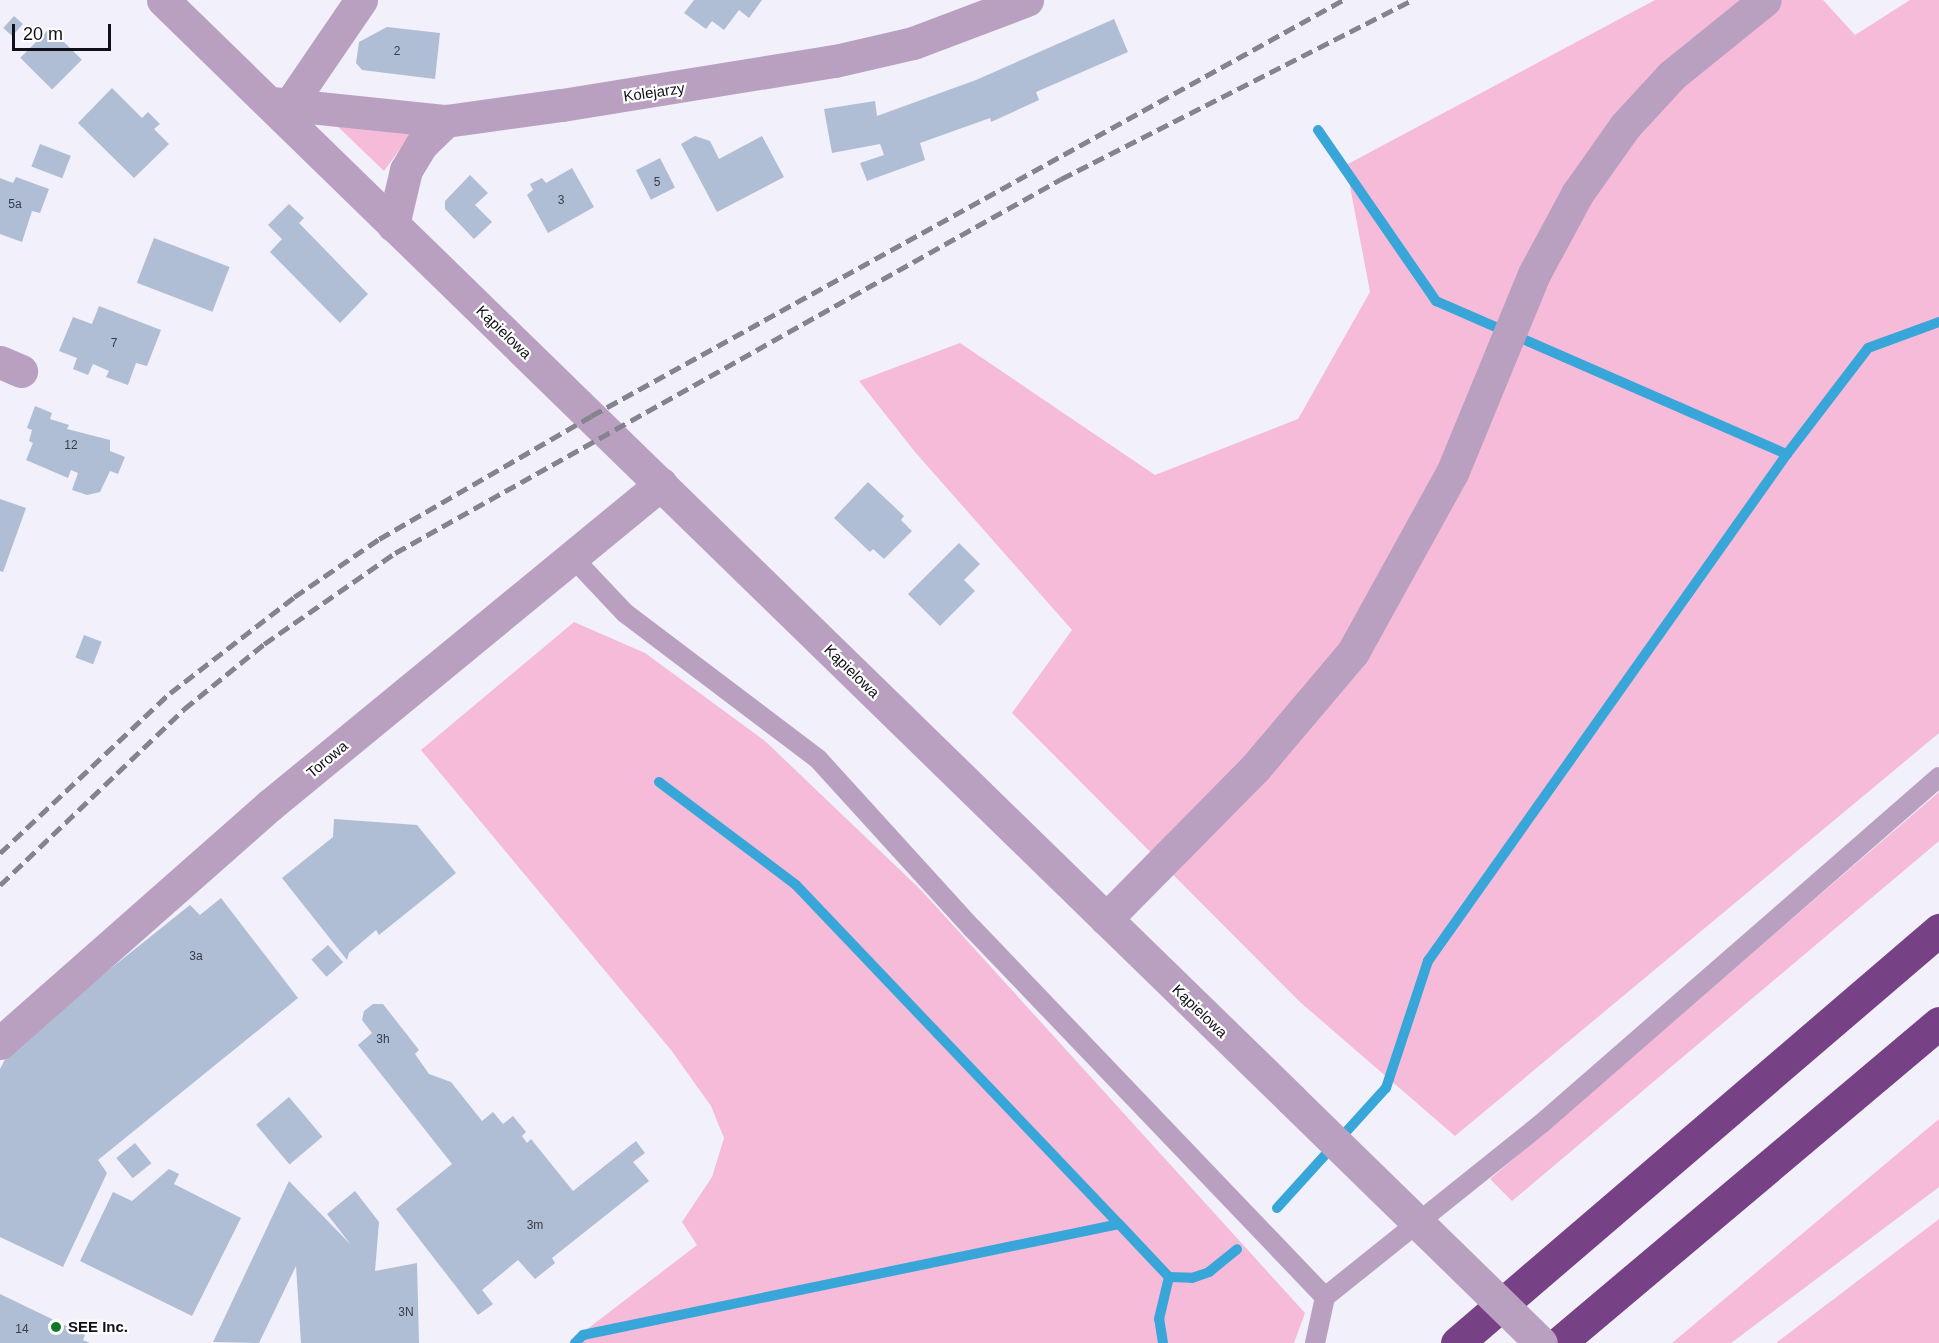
<!DOCTYPE html>
<meta charset="utf-8">
<style>
body{margin:0}
#map{position:relative;width:1939px;height:1343px;overflow:hidden;background:#f1f0fb;font-family:Arial,sans-serif}
div>[style]{position:absolute}
[style*='--x']{left:calc(var(--x)*1px);top:calc(var(--y)*1px);width:calc(var(--w)*1px);rotate:calc(var(--a)*1deg)}
.green>*{inset:0;background:#f6bbd8}
.stream>*{height:10px;margin:-5px;padding:0 5px;transform-origin:5px;border-radius:5px;background:#38a6d9}
.building>*{inset:0;background:#b0bed5;transform-origin:0 0}
.service>*{height:20px;margin:-10px;padding:0 10px;transform-origin:10px;border-radius:10px;background:#baa0c0}
.minor>*{height:33px;margin:-16.5px;padding:0 16.5px;transform-origin:16.5px;border-radius:16.5px;background:#baa0c0}
.tertiary>*{height:33px;margin:-16.5px;padding:0 16.5px;transform-origin:16.5px;border-radius:16.5px;background:#baa0c0}
.motorway>*{height:33px;margin:-16.5px;padding:0 16.5px;transform-origin:16.5px;border-radius:16.5px;background:#774185}
.rail>*{height:4.5px;margin-top:-2.25px;transform-origin:0;background:repeating-linear-gradient(90deg,#85848e 0 12px,transparent 0 18px)}
.tertiary-bridge>*{height:33px;margin:-16.5px;padding:0 16.5px;transform-origin:16.5px;border-radius:16.5px;background:#baa0c0}
.dots>*{width:16px;height:16px;translate:-50% -50%;box-sizing:border-box;border:3px solid #fefefe;border-radius:50%}
span{translate:-50% -50%;white-space:nowrap;text-align:center;line-height:1.15;-webkit-text-stroke:4.5px #fefefe;paint-order:stroke}
.number-label{font-size:12px;color:#393c47}
.number-label span{-webkit-text-stroke-width:0}
.street-label{font-size:15px;color:#111018}
.poi-label{font-size:15px;color:#111018;font-weight:700}
.left{translate:0 -50%;text-align:left}
.scale{position:absolute;left:12px;top:24px;width:99px;height:27px;box-sizing:border-box;border:3px solid #111018;border-top:0;padding-left:8px;font-size:18px;line-height:21px;white-space:nowrap;color:#111018;-webkit-text-stroke:4px #fefefe;paint-order:stroke}
</style>
<div id="map">
<div class="green">
<div style="clip-path:polygon(1655px 0,1823px 0,1855px 35px,1910px 0,1939px 0,1939px 733px,1455px 1136px,1300px 1002px,1012px 713px,1072px 630px,915px 452px,859px 381px,960px 343px,1155px 475px,1298px 419px,1370px 292px,1346px 165px)"></div>
<div style="clip-path:polygon(331px 120px,411px 134px,384px 171px)"></div>
<div style="clip-path:polygon(574px 622px,645px 653px,765px 741px,921px 890px,1305px 1313px,1294px 1343px,569px 1343px,697px 1245px,682px 1222px,712px 1177px,724px 1138px,711px 1106px,671px 1050px,421px 750px)"></div>
<div style="clip-path:polygon(1939px 792px,1939px 841px,1512px 1201px,1490px 1179px)"></div>
<div style="clip-path:polygon(1939px 1119px,1939px 1187px,1731px 1343px,1672px 1343px)"></div>
<div style="clip-path:polygon(1939px 1219px,1939px 1343px,1776px 1343px)"></div>
</div>
<div class="stream">
<div style="--x:1318;--y:130;--w:208;--a:55.4"></div>
<div style="--x:1436;--y:301;--w:383;--a:23.6"></div>
<div style="--x:659;--y:782;--w:171;--a:36.9"></div>
<div style="--x:796;--y:885;--w:468;--a:46.4"></div>
<div style="--x:1277;--y:1208;--w:162;--a:-47.8"></div>
<div style="--x:1386;--y:1088;--w:134;--a:-71.7"></div>
<div style="--x:1428;--y:961;--w:621;--a:-54.7"></div>
<div style="--x:1787;--y:454;--w:133;--a:-52.6"></div>
<div style="--x:1868;--y:348;--w:76;--a:-20.1"></div>
<div style="--x:575;--y:1343;--w:11;--a:-45"></div>
<div style="--x:583;--y:1335;--w:547;--a:-11.7"></div>
<div style="--x:1119;--y:1224;--w:73;--a:46.7"></div>
<div style="--x:1169;--y:1277;--w:23;--a:2"></div>
<div style="--x:1192;--y:1278;--w:18;--a:-19"></div>
<div style="--x:1209;--y:1272;--w:36;--a:-39"></div>
<div style="--x:1163;--y:1343;--w:24;--a:-99"></div>
<div style="--x:1159;--y:1319;--w:43;--a:-76.6"></div>
</div>
<div class="building">
<div style="clip-path:polygon(694px 0,762px 0,749px 18px,739px 10px,724px 30px,712px 21px,706px 29px,684px 13px)"></div>
<div style="left:14px;top:16px;width:12px;height:16px;rotate:42deg"></div>
<div style="clip-path:polygon(1114px 19px,1128px 52px,1036px 92px,1039px 100px,991px 122px,990px 118px,920px 143px,925px 160px,867px 181px,860px 163px,884px 155px,880px 144px,832px 153px,824px 109px,875px 101px,877px 116px,976px 80px)"></div>
<div style="clip-path:polygon(387px 27px,440px 33px,435px 79px,362px 70px,356px 63px,359px 42px)"></div>
<div style="left:50px;top:28px;width:45px;height:42px;rotate:45deg"></div>
<div style="clip-path:polygon(112px 88px,142px 118px,148px 112px,160px 124px,154px 129px,169px 144px,134px 178px,78px 123px)"></div>
<div style="clip-path:polygon(695px 136px,710px 141px,719px 159px,762px 136px,784px 177px,717px 212px,681px 144px)"></div>
<div style="left:40px;top:144px;width:33px;height:24px;rotate:21deg"></div>
<div style="left:660px;top:158px;width:33px;height:27px;rotate:63deg"></div>
<div style="clip-path:polygon(572px 168px,594px 207px,548px 233px,527px 195px,533px 190px,530px 184px,542px 178px,546px 183px)"></div>
<div style="clip-path:polygon(470px 175px,488px 193px,475px 205px,492px 222px,474px 239px,445px 209px,445px 201px)"></div>
<div style="clip-path:polygon(16px 177px,49px 189px,40px 213px,32px 211px,22px 242px,0 234px,0 178px,13px 183px)"></div>
<div style="clip-path:polygon(289px 204px,304px 218px,299px 223px,368px 294px,340px 323px,270px 252px,282px 239px,268px 225px)"></div>
<div style="left:154px;top:238px;width:81px;height:48px;rotate:21deg"></div>
<div style="clip-path:polygon(99px 306px,161px 330px,147px 366px,136px 363px,128px 385px,106px 377px,109px 371px,93px 364px,88px 375px,73px 369px,77px 358px,59px 351px,73px 317px,92px 324px)"></div>
<div style="clip-path:polygon(35px 406px,52px 413px,50px 419px,69px 425px,67px 429px,110px 440px,110px 451px,125px 457px,118px 474px,110px 471px,100px 492px,87px 495px,72px 490px,78px 473px,71px 470px,68px 478px,26px 460px,33px 443px,29px 441px,32px 430px,27px 428px)"></div>
<div style="clip-path:polygon(868px 482px,904px 516px,901px 520px,912px 531px,884px 559px,873px 549px,870px 552px,834px 518px)"></div>
<div style="clip-path:polygon(0 499px,26px 508px,3px 572px,0 571px)"></div>
<div style="clip-path:polygon(959px 543px,980px 564px,964px 580px,975px 591px,940px 626px,908px 594px)"></div>
<div style="left:84px;top:635px;width:19px;height:24px;rotate:21deg"></div>
<div style="clip-path:polygon(334px 819px,417px 825px,456px 873px,379px 935px,376px 930px,349px 953px,347px 960px,282px 878px,333px 837px)"></div>
<div style="clip-path:polygon(221px 898px,298px 998px,98px 1160px,107px 1173px,63px 1267px,0 1237px,0 1069px,10px 1049px,190px 905px,200px 915px)"></div>
<div style="left:328px;top:945px;width:23px;height:22px;rotate:49deg"></div>
<div style="clip-path:polygon(373px 1004px,383px 1004px,419px 1050px,415px 1054px,429px 1074px,451px 1082px,482px 1121px,493px 1112px,503px 1124px,513px 1116px,526px 1132px,522px 1136px,527px 1143px,531px 1139px,573px 1191px,636px 1141px,645px 1153px,633px 1162px,649px 1181px,552px 1258px,555px 1263px,535px 1279px,518px 1260px,482px 1290px,493px 1304px,478px 1315px,396px 1209px,452px 1164px,358px 1045px,372px 1033px,362px 1020px,364px 1011px)"></div>
<div style="left:289px;top:1097px;width:52px;height:43px;rotate:50deg"></div>
<div style="left:135px;top:1143px;width:26px;height:24px;rotate:51deg"></div>
<div style="clip-path:polygon(169px 1169px,179px 1174px,174px 1184px,241px 1218px,192px 1316px,80px 1261px,113px 1192px,132px 1201px)"></div>
<div style="clip-path:polygon(289px 1181px,351px 1245px,327px 1214px,355px 1191px,379px 1222px,375px 1271px,417px 1263px,419px 1343px,301px 1343px,296px 1266px,259px 1343px,213px 1342px)"></div>
<div style="clip-path:polygon(0 1294px,85px 1335px,83px 1340px,90px 1343px,0 1343px)"></div>
</div>
<div class="service">
<div style="--x:574;--y:559;--w:74;--a:46.6"></div>
<div style="--x:625;--y:613;--w:242;--a:37.1"></div>
<div style="--x:818;--y:759;--w:229;--a:47.7"></div>
<div style="--x:972;--y:928;--w:511;--a:46.27"></div>
<div style="--x:1315;--y:1343;--w:47;--a:-77.7"></div>
<div style="--x:1325;--y:1297;--w:277;--a:-38.7"></div>
<div style="--x:1541;--y:1124;--w:528;--a:-41.08"></div>
</div>
<div class="minor">
<div style="--x:271;--y:103;--w:176;--a:5.9"></div>
<div style="--x:446;--y:121;--w:117;--a:-7.9"></div>
<div style="--x:562;--y:105;--w:277;--a:-9.2"></div>
<div style="--x:835;--y:61;--w:80;--a:-13"></div>
<div style="--x:913;--y:43;--w:122;--a:-20.7"></div>
<div style="--x:290;--y:104;--w:126;--a:-55.7"></div>
<div style="--x:393;--y:225;--w:57;--a:-76.7"></div>
<div style="--x:406;--y:170;--w:29;--a:-59"></div>
<div style="--x:421;--y:145;--w:35;--a:-44"></div>
<div style="--x:0;--y:362;--w:23;--a:23"></div>
<div style="--x:1106;--y:919;--w:212;--a:-45.4"></div>
<div style="--x:1255;--y:768;--w:152;--a:-49.8"></div>
<div style="--x:1353;--y:652;--w:205;--a:-61.1"></div>
<div style="--x:1452;--y:473;--w:215;--a:-67.6"></div>
<div style="--x:1534;--y:274;--w:91;--a:-61.7"></div>
<div style="--x:1577;--y:194;--w:83;--a:-54.8"></div>
<div style="--x:1625;--y:126;--w:69;--a:-47.3"></div>
<div style="--x:1672;--y:75;--w:119;--a:-38.9"></div>
<div style="--x:0;--y:1043;--w:360;--a:-41.4"></div>
<div style="--x:270;--y:805;--w:506;--a:-39.39"></div>
</div>
<div class="tertiary">
<div style="--x:163;--y:0;--w:1575;--a:44.25"></div>
</div>
<div class="motorway">
<div style="--x:1457;--y:1343;--w:635;--a:-40.59"></div>
<div style="--x:1559;--y:1343;--w:497;--a:-40.1"></div>
</div>
<div class="rail">
<div style="--x:0;--y:853;--w:233;--a:-43.3"></div>
<div style="--x:170;--y:693;--w:157;--a:-37.7"></div>
<div style="--x:294;--y:597;--w:103;--a:-34.3"></div>
<div style="--x:379;--y:539;--w:245;--a:-30.1"></div>
<div style="--x:591;--y:416;--w:859;--a:-28.95"></div>
<div style="--x:0;--y:885;--w:255;--a:-43.7"></div>
<div style="--x:184;--y:709;--w:103;--a:-39.1"></div>
<div style="--x:264;--y:644;--w:160;--a:-34.8"></div>
<div style="--x:395;--y:553;--w:764;--a:-29.32"></div>
<div style="--x:1061;--y:179;--w:395;--a:-27"></div>
</div>
<div class="tertiary-bridge">
<div style="--x:1291;--y:1099;--w:349;--a:44.3"></div>
</div>
<div class="dots">
<div style="left:56px;top:1327px;background:#137729"></div>
</div>
<div class="number-label">
<span style="left:397px;top:52px">2</span>
<span style="left:657px;top:183px">5</span>
<span style="left:561px;top:201px">3</span>
<span style="left:15px;top:205px">5a</span>
<span style="left:114px;top:344px">7</span>
<span style="left:71px;top:446px">12</span>
<span style="left:196px;top:957px">3a</span>
<span style="left:383px;top:1040px">3h</span>
<span style="left:535px;top:1226px">3m</span>
<span style="left:406px;top:1313px">3N</span>
<span style="left:22px;top:1330px">14</span>
</div>
<div class="street-label">
<span style="left:654px;top:92px;rotate:-8deg">Kolejarzy</span>
<span style="left:504px;top:332px;rotate:44deg">Kąpielowa</span>
<span style="left:852px;top:671px;rotate:44deg">Kąpielowa</span>
<span style="left:327px;top:759px;rotate:-40deg">Torowa</span>
<span style="left:1200px;top:1011px;rotate:44deg">Kąpielowa</span>
</div>
<div class="poi-label">
<span class="left" style="left:68px;top:1327px">SEE Inc.</span>
</div>
<div class="scale">20 m</div>
</div>
